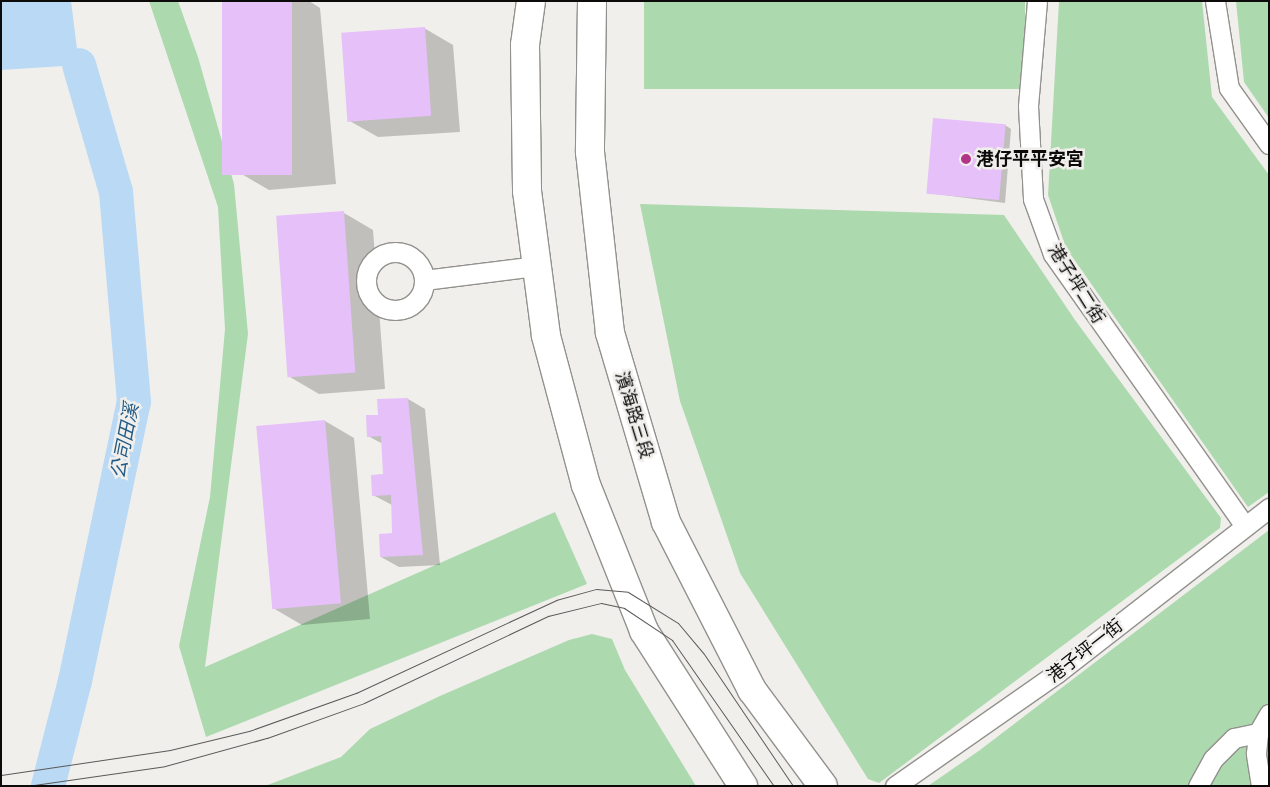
<!DOCTYPE html>
<meta charset="utf-8">
<style>
body{margin:0}
#map{position:relative;width:1270px;height:787px;overflow:hidden;background:#f1efec;font-family:Rubik,"Noto Sans TC",sans-serif}
div>[style]{position:absolute}
[style*='--x']{left:calc(var(--x)*1px);top:calc(var(--y)*1px);width:calc(var(--w)*1px);rotate:calc(var(--a)*1deg)}
.green>*{inset:0;background:#add9af;transform-origin:0 0}
.water>*{inset:0;background:#b9d9f5}
.shadow>*{inset:0;background:#0003}
.river>*{height:34px;margin:-17px;padding:0 17px;transform-origin:17px;border-radius:17px;background:#b9d9f5}
.building>*{inset:0;background:#e6c0f8;transform-origin:0 0}
.roads{filter:drop-shadow(1px 0 #93918d) drop-shadow(-1px 0 #93918d) drop-shadow(0 1px #93918d) drop-shadow(0 -1px #93918d)}
.street>*{height:19px;margin:-9.5px;padding:0 9.5px;transform-origin:9.5px;border-radius:9.5px;background:#fff}
.street>.ring{margin:-9.5px;padding:0;box-sizing:content-box;background:none;border:19px solid #fff;border-radius:50%}
.secondary>*{height:28px;margin:-14px;padding:0 14px;transform-origin:14px;border-radius:14px;background:#fff}
.tram>*{height:1px;margin:-0.5px;padding:0 0.5px;transform-origin:0.5px;border-radius:0.5px;background:#5b5a58}
.dots>*{width:14px;height:14px;translate:-50% -50%;box-sizing:border-box;border:2px solid #f1efec;border-radius:50%}
span{translate:-50% -50%;white-space:nowrap;text-align:center;line-height:1.15;-webkit-text-stroke:5px #f1efec;paint-order:stroke}
.poi-label{font-size:18px;color:#0c0b0a;font-weight:700}
.left{translate:0 -50%;text-align:left}
.street-label{font-size:18px;color:#0c0b0a}
.water-label{font-size:19px;color:#215b86;font-style:italic}
.frame{position:absolute;inset:0;border:2px solid #0c0b0a;pointer-events:none}
</style>
<div id="map">
<div class="green">
<div style="clip-path:polygon(149px 1px,178px 1px,198px 57px,234px 184px,248px 334px,205px 667px,555px 512px,587px 584px,206px 737px,179px 646px,210px 497px,225px 329px,218px 207px)"></div>
<div style="left:644px;top:1px;width:381px;height:88px"></div>
<div style="clip-path:polygon(1059px 1px,1202px 1px,1212px 97px,1269px 175px,1269px 492px,1248px 507px,1066px 248px,1048px 195px)"></div>
<div style="clip-path:polygon(1236px 1px,1269px 1px,1269px 118px,1244px 82px)"></div>
<div style="clip-path:polygon(640px 204px,1004px 215px,1075px 320px,1221px 518px,1220px 528px,879px 783px,868px 779px,740px 573px,680px 401px)"></div>
<div style="clip-path:polygon(1269px 530px,1269px 786px,928px 786px,980px 750px)"></div>
<div style="clip-path:polygon(592px 634px,612px 639px,625px 670px,696px 786px,265px 786px,341px 757px,370px 729px,440px 696px,569px 640px)"></div>
</div>
<div class="water">
<div style="clip-path:polygon(1px 1px,71px 1px,79px 65px,1px 70px)"></div>
</div>
<div class="shadow">
<div style="clip-path:polygon(224px 1px,309px 1px,320px 8px,336px 184px,269px 190px,240px 173px)"></div>
<div style="clip-path:polygon(424px 28px,453px 45px,460px 132px,378px 137px,348px 120px)"></div>
<div style="clip-path:polygon(1005px 125px,1011px 129px,1005px 203px,928px 193px)"></div>
<div style="clip-path:polygon(344px 213px,373px 230px,385px 389px,319px 394px,290px 377px)"></div>
<div style="clip-path:polygon(408px 399px,425px 409px,440px 565px,399px 567px,381px 557px,394px 535px,392px 505px,373px 495px,384px 475px,383px 444px,368px 436px,380px 416px)"></div>
<div style="clip-path:polygon(325px 421px,354px 438px,370px 619px,302px 625px,273px 608px)"></div>
</div>
<div class="river">
<div style="--x:48;--y:786;--w:108;--a:-75.6"></div>
<div style="--x:75;--y:681;--w:285;--a:-78.1"></div>
<div style="--x:134;--y:402;--w:211;--a:-94.9"></div>
<div style="--x:116;--y:192;--w:132;--a:-106.2"></div>
</div>
<div class="building">
<div style="left:222px;top:1px;width:70px;height:174px"></div>
<div style="left:425px;top:27px;width:89px;height:84px;rotate:86deg"></div>
<div style="left:933px;top:118px;width:73px;height:76px;rotate:5deg"></div>
<div style="left:344px;top:211px;width:162px;height:68px;rotate:86deg"></div>
<div style="clip-path:polygon(408px 398px,423px 555px,380px 557px,379px 534px,392px 533px,391px 495px,372px 496px,371px 475px,383px 474px,381px 436px,367px 437px,366px 415px,378px 415px,377px 399px)"></div>
<div style="left:325px;top:420px;width:184px;height:69px;rotate:85deg"></div>
</div>
<div class="roads">
<div class="street">
<div style="--x:1037;--y:1;--w:105;--a:94.9"></div>
<div style="--x:1028;--y:106;--w:93;--a:86.9"></div>
<div style="--x:1033;--y:199;--w:59;--a:70"></div>
<div style="--x:1053;--y:254;--w:333;--a:54.8"></div>
<div style="--x:1215;--y:1;--w:88;--a:80.9"></div>
<div style="--x:1229;--y:88;--w:69;--a:54.5"></div>
<div class="ring" style="left:366px;top:252px;width:39px;height:39px"></div>
<div style="--x:424;--y:280;--w:114;--a:-7.1"></div>
<div style="--x:895;--y:786;--w:198;--a:-34.9"></div>
<div style="--x:1057;--y:673;--w:269;--a:-37.9"></div>
<div style="--x:1198;--y:786;--w:31;--a:-61"></div>
<div style="--x:1213;--y:759;--w:30;--a:-45"></div>
<div style="--x:1234;--y:738;--w:25;--a:-12"></div>
<div style="--x:1261;--y:786;--w:33;--a:-99"></div>
<div style="--x:1256;--y:753;--w:20;--a:-84"></div>
<div style="--x:1258;--y:733;--w:22;--a:-60"></div>
</div>
<div class="secondary">
<div style="--x:531;--y:1;--w:44;--a:97.8"></div>
<div style="--x:525;--y:45;--w:146;--a:89.2"></div>
<div style="--x:527;--y:191;--w:146;--a:82.5"></div>
<div style="--x:546;--y:336;--w:154;--a:75"></div>
<div style="--x:586;--y:485;--w:157;--a:68.3"></div>
<div style="--x:644;--y:631;--w:184;--a:57.4"></div>
<div style="--x:592;--y:1;--w:151;--a:90.8"></div>
<div style="--x:590;--y:152;--w:182;--a:83.7"></div>
<div style="--x:610;--y:333;--w:197;--a:73.5"></div>
<div style="--x:666;--y:522;--w:189;--a:62.9"></div>
<div style="--x:752;--y:690;--w:119;--a:53.5"></div>
</div>
</div>
<div class="tram">
<div style="--x:1;--y:775;--w:171;--a:-8.4"></div>
<div style="--x:170;--y:750;--w:81;--a:-13.5"></div>
<div style="--x:249;--y:731;--w:114;--a:-19.6"></div>
<div style="--x:356;--y:693;--w:221;--a:-24.9"></div>
<div style="--x:556;--y:600;--w:41;--a:-15.4"></div>
<div style="--x:596;--y:589;--w:32;--a:5"></div>
<div style="--x:628;--y:592;--w:59;--a:31.8"></div>
<div style="--x:678;--y:623;--w:40;--a:50"></div>
<div style="--x:704;--y:654;--w:159;--a:56"></div>
<div style="--x:27;--y:786;--w:139;--a:-8.2"></div>
<div style="--x:165;--y:766;--w:106;--a:-15.4"></div>
<div style="--x:267;--y:738;--w:103;--a:-19.8"></div>
<div style="--x:364;--y:703;--w:204;--a:-25.3"></div>
<div style="--x:548;--y:616;--w:55;--a:-13.8"></div>
<div style="--x:601;--y:603;--w:24;--a:12"></div>
<div style="--x:624;--y:608;--w:58;--a:33.7"></div>
<div style="--x:672;--y:640;--w:178;--a:55.1"></div>
</div>
<div class="dots">
<div style="left:966px;top:159px;background:#b13687"></div>
</div>
<div class="poi-label">
<span class="left" style="left:976px;top:159px">港仔平平安宮</span>
</div>
<div class="street-label">
<span style="left:1076px;top:284px;rotate:58deg">港子坪二街</span>
<span style="left:634px;top:415px;rotate:73deg">濱海路三段</span>
<span style="left:1085px;top:651px;rotate:-38deg">港子坪一街</span>
</div>
<div class="water-label">
<span style="left:125px;top:441px;rotate:-79deg">公司田溪</span>
</div>
<div class="frame"></div>
</div>
